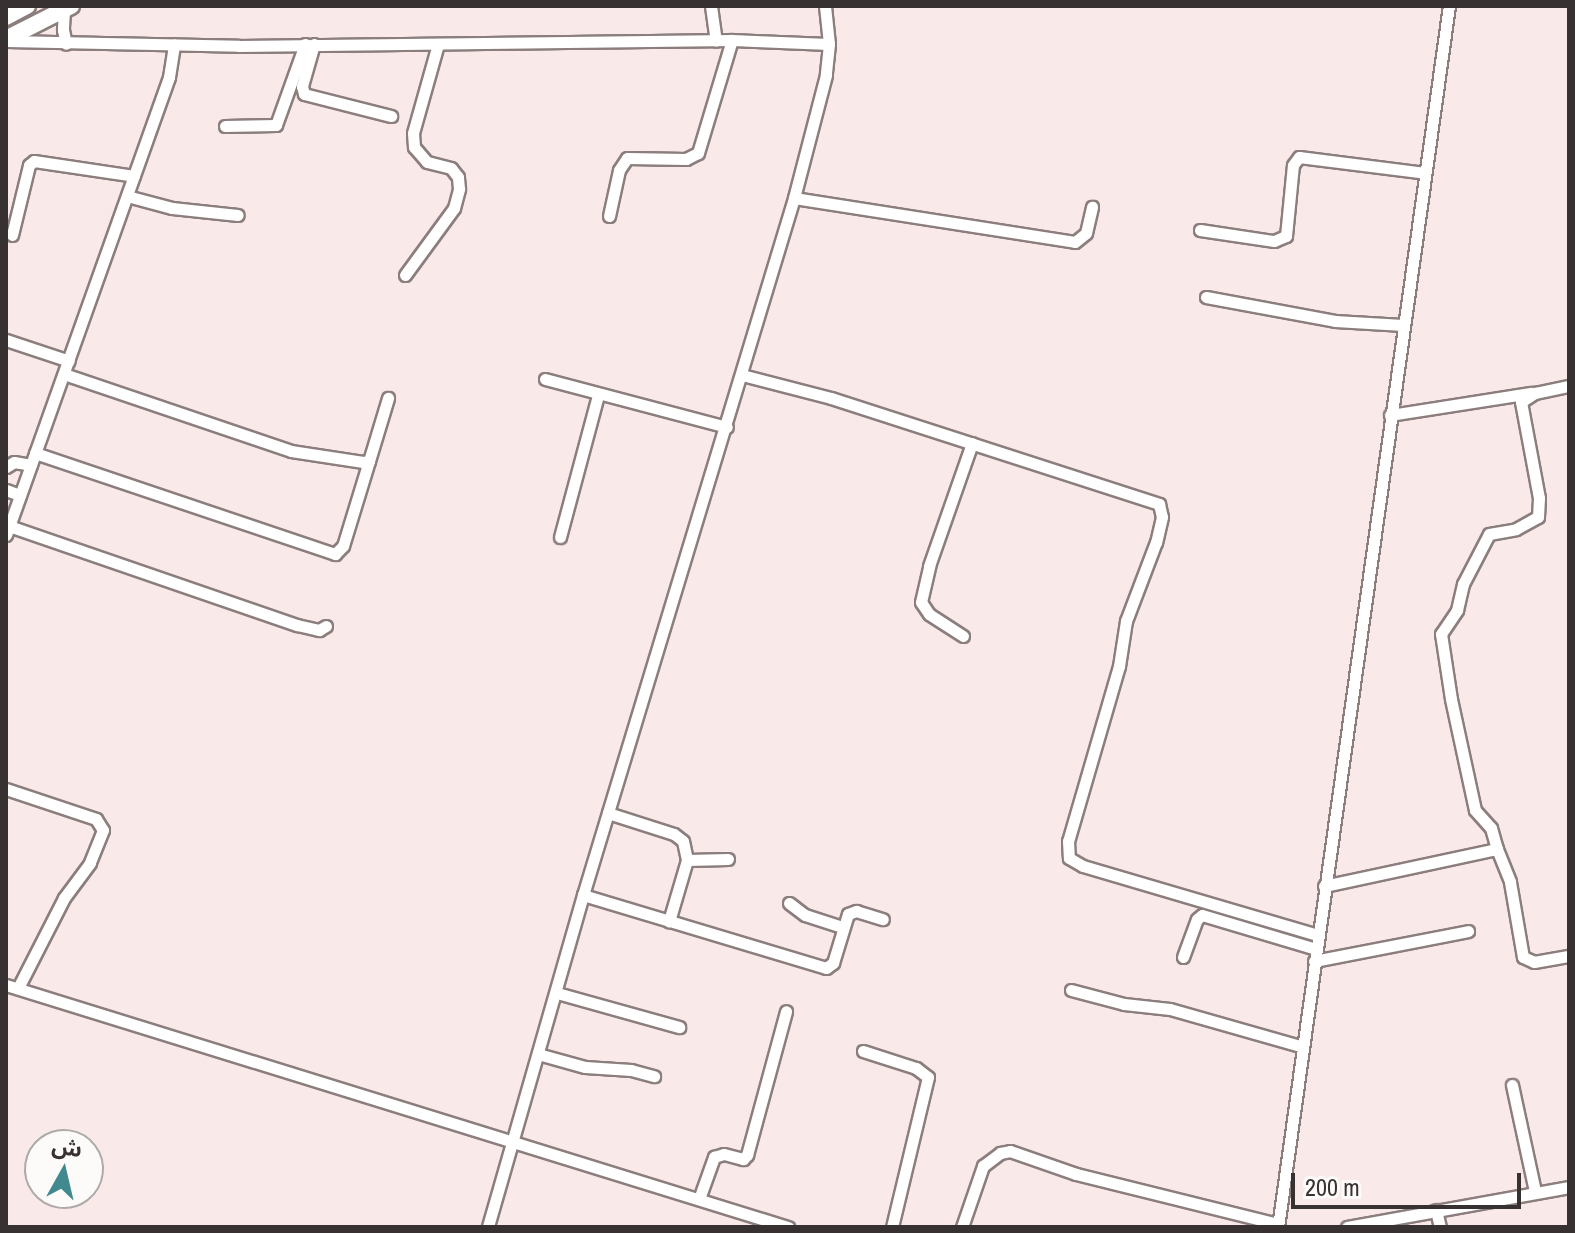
<!DOCTYPE html>
<meta charset="utf-8">
<style>
body{margin:0}
#map{position:relative;width:1575px;height:1233px;overflow:hidden;background:#f9eae9;font-family:"Archivo Narrow","Noto Sans Arabic",sans-serif}
div>[style]{position:absolute}
[style*='--x']{left:calc(var(--x)*1px);top:calc(var(--y)*1px);width:calc(var(--w)*1px);rotate:calc(var(--a)*1deg)}
.roads{filter:drop-shadow(2px 0 #8b7e7d) drop-shadow(-2px 0 #8b7e7d) drop-shadow(0 2px #8b7e7d) drop-shadow(0 -2px #8b7e7d)}
.minor>*{height:11px;margin:-5.5px;padding:0 5.5px;transform-origin:5.5px;border-radius:5.5px;background:#fff}
.highway>*{height:16px;margin:-8px;padding:0 8px;transform-origin:8px;border-radius:8px;background:#fff}
span{translate:-50% -50%;white-space:nowrap;text-align:center;line-height:1.15;-webkit-text-stroke:6px #fdfafa;paint-order:stroke}
.frame{position:absolute;inset:0;border:8px solid #373231;pointer-events:none}
.north{position:absolute;left:24px;top:1129px;width:80px;height:80px;box-sizing:border-box;background:#fdfafa;border:2px solid #aeaaaa;border-radius:50%;rotate:8deg;font-size:22px;font-weight:700;line-height:32px;text-align:center;color:#373231}
.north::after{content:'';display:block;margin:auto;width:28px;height:36px;background:#41898e;clip-path:polygon(50% 0,100% 100%,50% 72%,0 100%)}
.scale{position:absolute;left:1291px;top:1173px;width:230px;height:36px;box-sizing:border-box;border:4px solid #373231;border-top:0;padding-left:10px;font-size:24px;line-height:28px;white-space:nowrap;color:#373231;-webkit-text-stroke:6px #fdfafa;paint-order:stroke}
</style>
<div id="map">
<div class="roads">
<div class="minor">
<div style="--x:711;--y:6;--w:35;--a:82"></div>
<div style="--x:825;--y:6;--w:38;--a:84"></div>
<div style="--x:64;--y:9;--w:21;--a:93"></div>
<div style="--x:63;--y:30;--w:14;--a:78"></div>
<div style="--x:7;--y:41;--w:232;--a:1.2"></div>
<div style="--x:239;--y:46;--w:493;--a:-0.7"></div>
<div style="--x:732;--y:40;--w:97;--a:2.4"></div>
<div style="--x:829;--y:44;--w:31;--a:96"></div>
<div style="--x:826;--y:75;--w:127;--a:104.6"></div>
<div style="--x:794;--y:198;--w:728;--a:106.84"></div>
<div style="--x:583;--y:895;--w:345;--a:106"></div>
<div style="--x:314;--y:44;--w:44;--a:105.9"></div>
<div style="--x:302;--y:86;--w:8;--a:76"></div>
<div style="--x:304;--y:94;--w:90;--a:14.2"></div>
<div style="--x:225;--y:126;--w:51;--a:-1.1"></div>
<div style="--x:276;--y:125;--w:86;--a:-70.3"></div>
<div style="--x:127;--y:196;--w:47;--a:14.9"></div>
<div style="--x:172;--y:208;--w:66;--a:6.1"></div>
<div style="--x:794;--y:198;--w:284;--a:8.9"></div>
<div style="--x:1075;--y:242;--w:14;--a:-39"></div>
<div style="--x:1086;--y:233;--w:27;--a:-77"></div>
<div style="--x:609;--y:216;--w:47;--a:-77.7"></div>
<div style="--x:619;--y:170;--w:14;--a:-56"></div>
<div style="--x:627;--y:158;--w:59;--a:1"></div>
<div style="--x:686;--y:159;--w:13;--a:-27"></div>
<div style="--x:698;--y:153;--w:118;--a:-73.3"></div>
<div style="--x:1200;--y:230;--w:75;--a:8.5"></div>
<div style="--x:1274;--y:241;--w:13;--a:-23"></div>
<div style="--x:1286;--y:236;--w:71;--a:-84.4"></div>
<div style="--x:1293;--y:165;--w:10;--a:-53"></div>
<div style="--x:1299;--y:157;--w:127;--a:7.2"></div>
<div style="--x:12;--y:235;--w:72;--a:-76.3"></div>
<div style="--x:29;--y:165;--w:6;--a:-39"></div>
<div style="--x:34;--y:161;--w:101;--a:8.5"></div>
<div style="--x:405;--y:275;--w:83;--a:-53.8"></div>
<div style="--x:454;--y:208;--w:20;--a:-75"></div>
<div style="--x:459;--y:189;--w:12;--a:-95"></div>
<div style="--x:458;--y:177;--w:11;--a:-128"></div>
<div style="--x:451;--y:168;--w:25;--a:-166"></div>
<div style="--x:427;--y:162;--w:20;--a:-131"></div>
<div style="--x:414;--y:147;--w:14;--a:-94"></div>
<div style="--x:413;--y:133;--w:92;--a:-74.3"></div>
<div style="--x:1206;--y:297;--w:131;--a:10.5"></div>
<div style="--x:1335;--y:321;--w:68;--a:3.4"></div>
<div style="--x:6;--y:340;--w:66;--a:18.4"></div>
<div style="--x:64;--y:374;--w:240;--a:18.7"></div>
<div style="--x:291;--y:451;--w:73;--a:8.7"></div>
<div style="--x:363;--y:462;--w:6;--a:-9"></div>
<div style="--x:369;--y:461;--w:66;--a:-73.2"></div>
<div style="--x:742;--y:375;--w:92;--a:14.5"></div>
<div style="--x:831;--y:398;--w:345;--a:17.9"></div>
<div style="--x:1159;--y:504;--w:13;--a:77"></div>
<div style="--x:1162;--y:517;--w:26;--a:103"></div>
<div style="--x:1156;--y:542;--w:85;--a:110.8"></div>
<div style="--x:1126;--y:621;--w:46;--a:98.8"></div>
<div style="--x:1119;--y:666;--w:182;--a:106.2"></div>
<div style="--x:1068;--y:841;--w:17;--a:87"></div>
<div style="--x:1069;--y:858;--w:16;--a:30"></div>
<div style="--x:1083;--y:866;--w:244;--a:16.4"></div>
<div style="--x:545;--y:379;--w:188;--a:14.8"></div>
<div style="--x:1390;--y:415;--w:143;--a:-8.9"></div>
<div style="--x:35;--y:453;--w:317;--a:18.6"></div>
<div style="--x:335;--y:554;--w:11;--a:-45"></div>
<div style="--x:343;--y:546;--w:89;--a:-73"></div>
<div style="--x:6;--y:467;--w:9;--a:-32"></div>
<div style="--x:14;--y:462;--w:17;--a:10"></div>
<div style="--x:6;--y:490;--w:15;--a:20"></div>
<div style="--x:9;--y:526;--w:305;--a:19"></div>
<div style="--x:297;--y:625;--w:23;--a:13"></div>
<div style="--x:319;--y:630;--w:8;--a:-30"></div>
<div style="--x:6;--y:535;--w:486;--a:-70.4"></div>
<div style="--x:169;--y:77;--w:33;--a:-81"></div>
<div style="--x:560;--y:537;--w:147;--a:-75"></div>
<div style="--x:963;--y:636;--w:40;--a:-147.1"></div>
<div style="--x:929;--y:614;--w:14;--a:-124"></div>
<div style="--x:921;--y:602;--w:37;--a:-77"></div>
<div style="--x:929;--y:566;--w:130;--a:-70.7"></div>
<div style="--x:6;--y:789;--w:95;--a:18.4"></div>
<div style="--x:96;--y:819;--w:13;--a:58"></div>
<div style="--x:103;--y:830;--w:35;--a:112"></div>
<div style="--x:90;--y:863;--w:44;--a:126.6"></div>
<div style="--x:64;--y:898;--w:101;--a:117.1"></div>
<div style="--x:608;--y:813;--w:69;--a:17.7"></div>
<div style="--x:674;--y:834;--w:11;--a:38"></div>
<div style="--x:683;--y:841;--w:19;--a:78"></div>
<div style="--x:687;--y:860;--w:64;--a:106.4"></div>
<div style="--x:1497;--y:849;--w:22;--a:-106"></div>
<div style="--x:1491;--y:828;--w:24;--a:-132"></div>
<div style="--x:1475;--y:810;--w:114;--a:-102.2"></div>
<div style="--x:1451;--y:699;--w:66;--a:-98.7"></div>
<div style="--x:1441;--y:634;--w:29;--a:-56"></div>
<div style="--x:1457;--y:610;--w:27;--a:-77"></div>
<div style="--x:1463;--y:584;--w:56;--a:-62.5"></div>
<div style="--x:1489;--y:534;--w:27;--a:-10"></div>
<div style="--x:1516;--y:529;--w:25;--a:-29"></div>
<div style="--x:1538;--y:517;--w:19;--a:-87"></div>
<div style="--x:1539;--y:498;--w:98;--a:-100.6"></div>
<div style="--x:1521;--y:402;--w:17;--a:-33"></div>
<div style="--x:1535;--y:393;--w:35;--a:-12"></div>
<div style="--x:687;--y:860;--w:41;--a:-1.4"></div>
<div style="--x:1324;--y:886;--w:177;--a:-12.1"></div>
<div style="--x:1497;--y:849;--w:35;--a:68"></div>
<div style="--x:1510;--y:882;--w:76;--a:80.2"></div>
<div style="--x:1523;--y:957;--w:12;--a:24"></div>
<div style="--x:1534;--y:962;--w:36;--a:-10"></div>
<div style="--x:583;--y:895;--w:254;--a:16.7"></div>
<div style="--x:826;--y:968;--w:9;--a:-36"></div>
<div style="--x:833;--y:963;--w:51;--a:-73"></div>
<div style="--x:848;--y:914;--w:9;--a:-21"></div>
<div style="--x:856;--y:911;--w:28;--a:17"></div>
<div style="--x:789;--y:903;--w:20;--a:37"></div>
<div style="--x:805;--y:915;--w:39;--a:18"></div>
<div style="--x:1183;--y:957;--w:40;--a:-69.8"></div>
<div style="--x:1197;--y:919;--w:6;--a:-39"></div>
<div style="--x:1202;--y:915;--w:119;--a:16.6"></div>
<div style="--x:1314;--y:961;--w:157;--a:-11"></div>
<div style="--x:6;--y:985;--w:819;--a:17.2"></div>
<div style="--x:1071;--y:990;--w:55;--a:14.8"></div>
<div style="--x:1124;--y:1004;--w:46;--a:6.2"></div>
<div style="--x:1170;--y:1009;--w:138;--a:15.9"></div>
<div style="--x:557;--y:993;--w:127;--a:15.6"></div>
<div style="--x:863;--y:1051;--w:56;--a:17.8"></div>
<div style="--x:916;--y:1068;--w:15;--a:37"></div>
<div style="--x:928;--y:1077;--w:154;--a:103.5"></div>
<div style="--x:538;--y:1054;--w:49;--a:15.5"></div>
<div style="--x:585;--y:1067;--w:46;--a:3.7"></div>
<div style="--x:631;--y:1070;--w:24;--a:15"></div>
<div style="--x:1512;--y:1085;--w:108;--a:77.8"></div>
<div style="--x:699;--y:1199;--w:45;--a:-70.3"></div>
<div style="--x:714;--y:1157;--w:10;--a:-17"></div>
<div style="--x:724;--y:1154;--w:20;--a:15"></div>
<div style="--x:743;--y:1159;--w:6;--a:-45"></div>
<div style="--x:747;--y:1155;--w:149;--a:-74.8"></div>
<div style="--x:1436;--y:1210;--w:17;--a:77"></div>
<div style="--x:962;--y:1227;--w:65;--a:-71"></div>
<div style="--x:983;--y:1166;--w:21;--a:-37"></div>
<div style="--x:1000;--y:1153;--w:10;--a:-11"></div>
<div style="--x:1010;--y:1151;--w:70;--a:19.2"></div>
<div style="--x:1076;--y:1174;--w:208;--a:13.9"></div>
<div style="--x:1278;--y:1227;--w:1233;--a:-82.03"></div>
<div style="--x:1347;--y:1227;--w:226;--a:-10.2"></div>
</div>
<div class="highway">
<div style="--x:6;--y:17;--w:24;--a:-28"></div>
<div style="--x:6;--y:39;--w:73;--a:-26.9"></div>
</div>
</div>
<div class="frame"></div>
<div class="north">ش</div>
<div class="scale">200 m</div>
</div>
